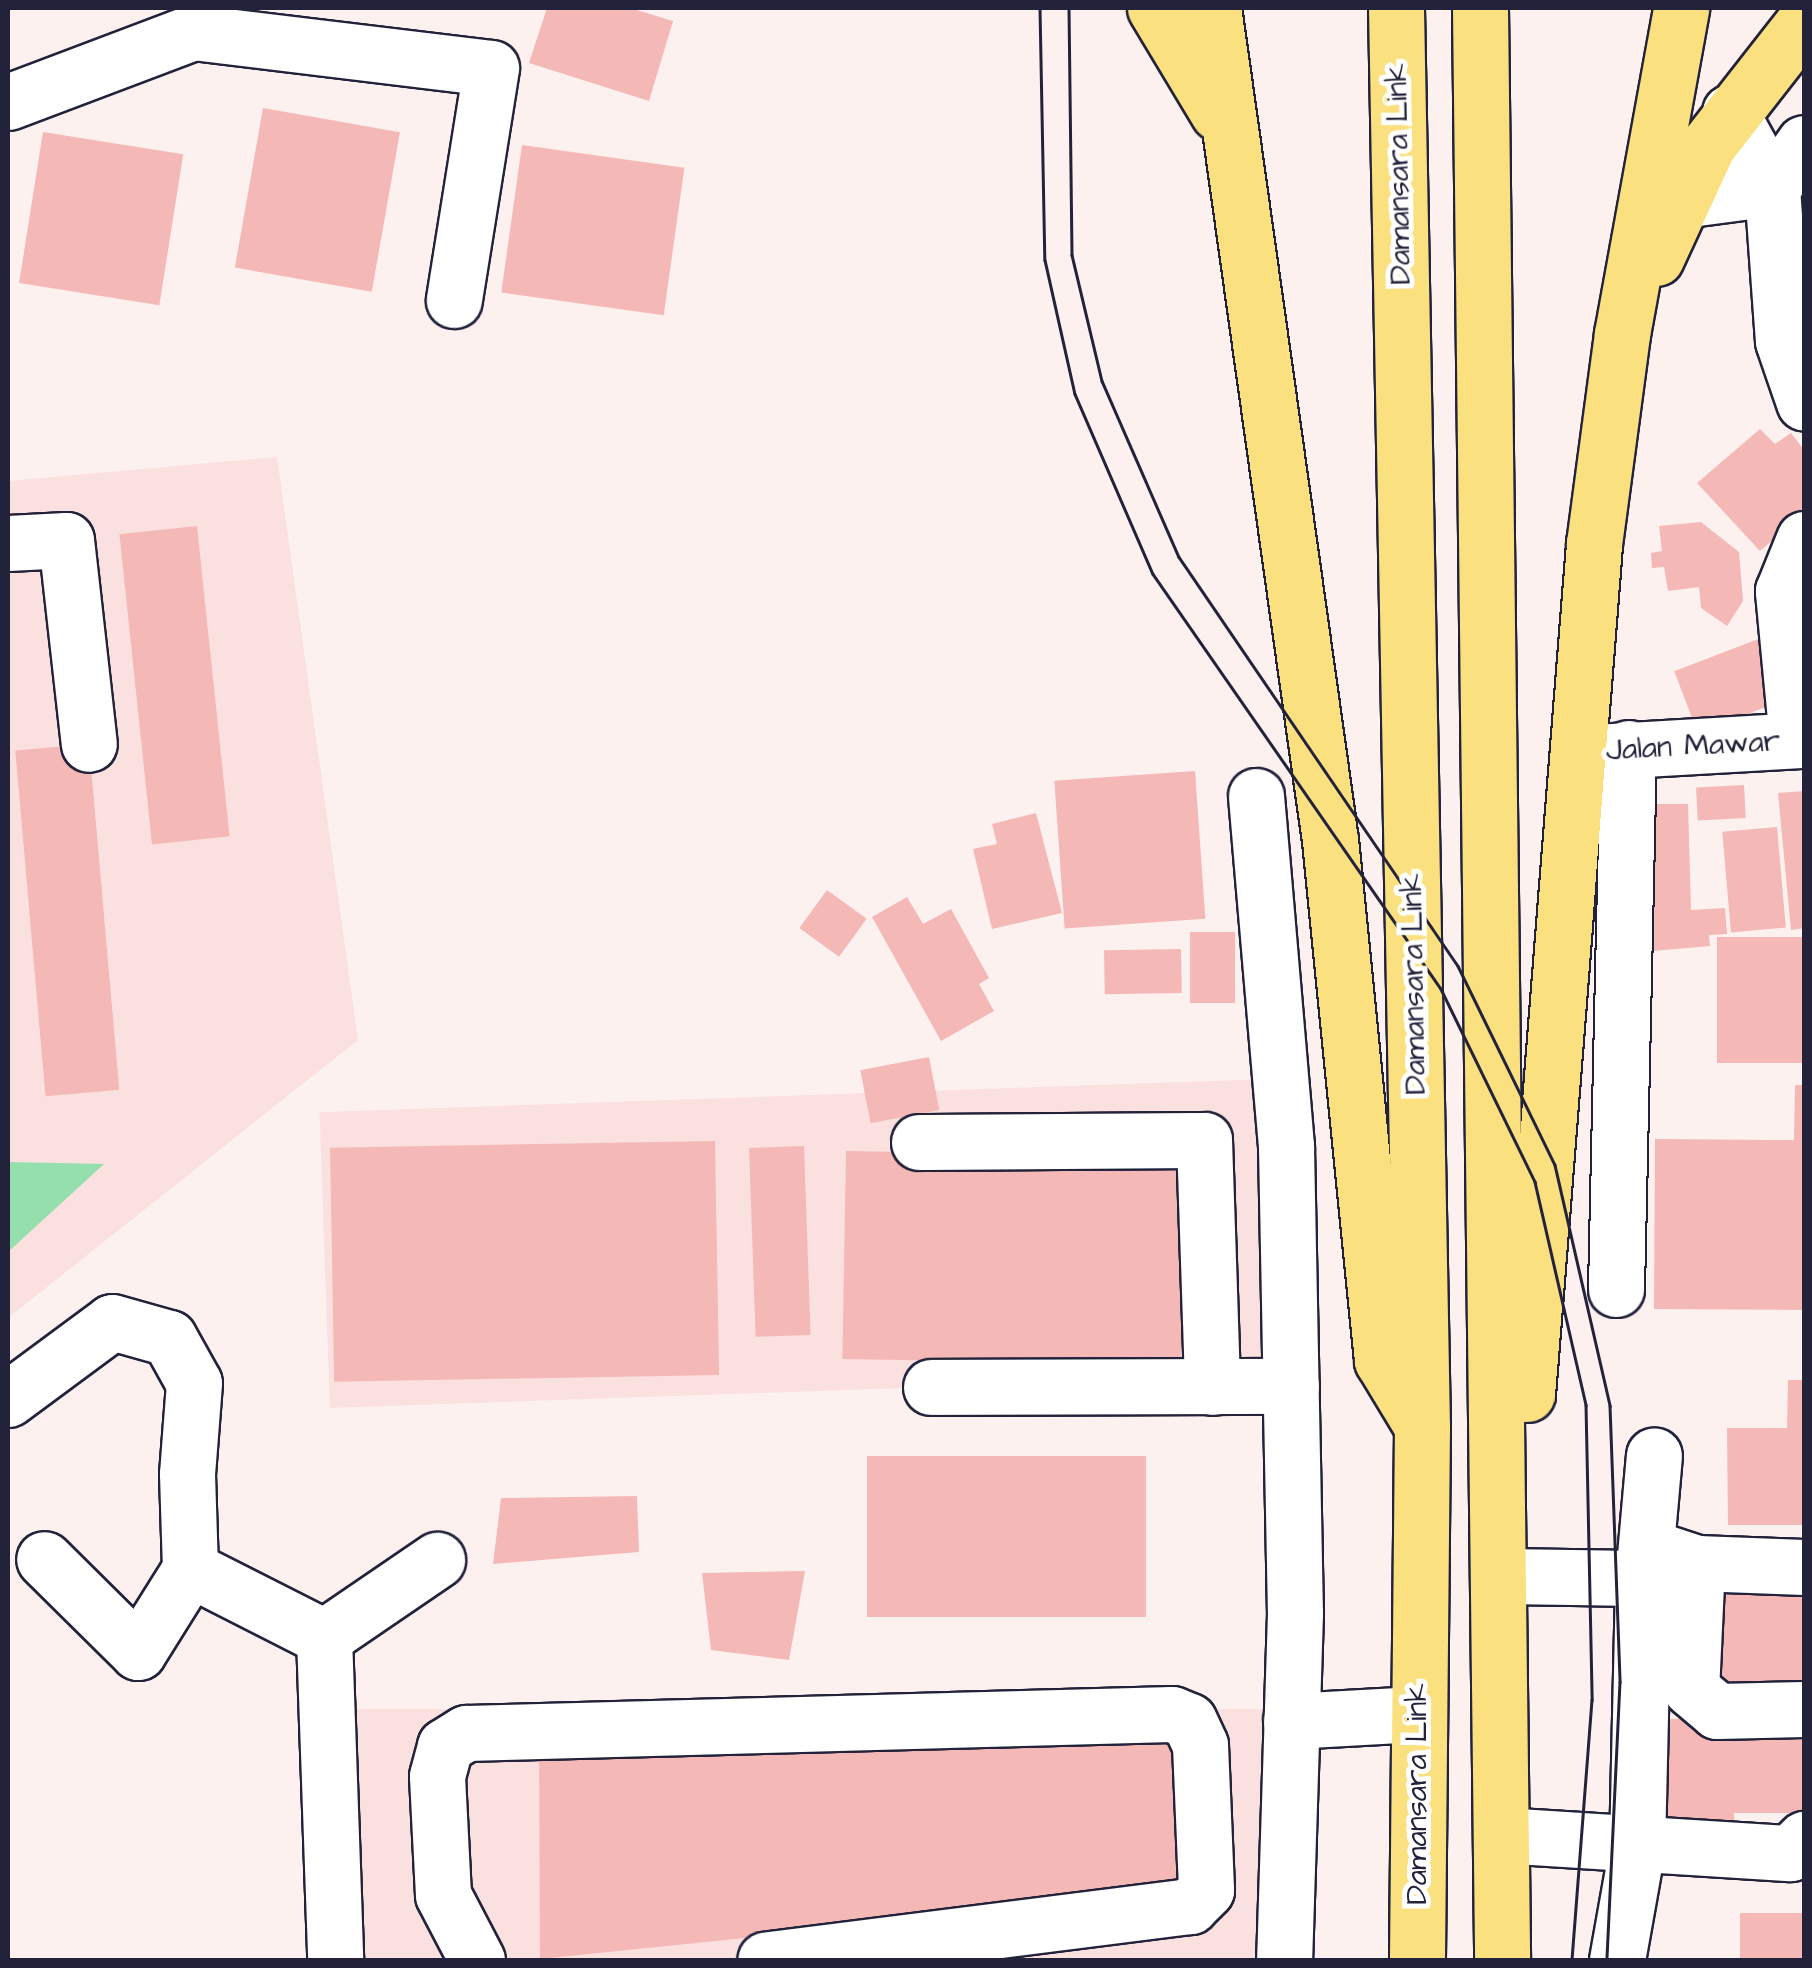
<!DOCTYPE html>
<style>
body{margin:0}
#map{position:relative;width:1812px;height:1968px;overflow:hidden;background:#fdf1f0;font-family:"Architects Daughter",sans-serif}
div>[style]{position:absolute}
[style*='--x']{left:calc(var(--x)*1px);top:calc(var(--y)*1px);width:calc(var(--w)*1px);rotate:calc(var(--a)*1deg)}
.built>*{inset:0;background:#fae0df;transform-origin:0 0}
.green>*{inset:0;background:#95dead}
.building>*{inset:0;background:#f4b8b6;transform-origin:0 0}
.roads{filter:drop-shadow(2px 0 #22223b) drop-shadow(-2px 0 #22223b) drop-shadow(0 2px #22223b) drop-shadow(0 -2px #22223b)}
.minor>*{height:55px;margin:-27.5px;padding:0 27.5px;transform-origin:27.5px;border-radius:27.5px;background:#fff}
.highway>*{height:55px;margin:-27.5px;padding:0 27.5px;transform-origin:27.5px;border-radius:27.5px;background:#fbe080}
.tram>*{height:2.5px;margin:-1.25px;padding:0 1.25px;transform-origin:1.25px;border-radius:1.25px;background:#22223b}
span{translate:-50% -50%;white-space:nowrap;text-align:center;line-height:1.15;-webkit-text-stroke:10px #fff;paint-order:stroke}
.street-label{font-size:30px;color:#22223b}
.frame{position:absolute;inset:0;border:10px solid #22223b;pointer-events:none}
</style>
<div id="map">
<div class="built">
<div style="clip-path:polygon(277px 457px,358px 1040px,8px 1318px,8px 481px)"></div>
<div style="left:1269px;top:1079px;width:296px;height:950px;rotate:88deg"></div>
<div style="left:1269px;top:1709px;width:251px;height:915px;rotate:90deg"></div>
</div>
<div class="green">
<div style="clip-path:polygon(8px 1162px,104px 1164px,8px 1252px)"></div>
</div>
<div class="building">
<div style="clip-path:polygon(547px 8px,630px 8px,673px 21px,649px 101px,529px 63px)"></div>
<div style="left:263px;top:108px;width:139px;height:162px;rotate:10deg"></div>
<div style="left:43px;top:132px;width:142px;height:153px;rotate:9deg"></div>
<div style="left:522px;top:145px;width:164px;height:149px;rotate:8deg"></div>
<div style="clip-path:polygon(1760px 429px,1775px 444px,1791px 433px,1804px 450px,1804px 513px,1760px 551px,1697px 483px)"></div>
<div style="clip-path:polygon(1701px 522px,1739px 552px,1743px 601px,1727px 626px,1701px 608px,1699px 587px,1668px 591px,1664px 567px,1652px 568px,1651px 553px,1662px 551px,1659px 526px)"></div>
<div style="left:197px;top:526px;width:312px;height:78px;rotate:84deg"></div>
<div style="left:1761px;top:638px;width:66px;height:93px;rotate:69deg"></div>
<div style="left:89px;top:744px;width:347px;height:74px;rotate:85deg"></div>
<div style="left:1195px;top:771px;width:148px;height:141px;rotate:86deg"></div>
<div style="left:1744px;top:785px;width:33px;height:48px;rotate:87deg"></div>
<div style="clip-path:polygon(1804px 791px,1804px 928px,1791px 930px,1778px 793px)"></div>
<div style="clip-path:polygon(1651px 804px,1688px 804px,1691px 910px,1725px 908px,1727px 934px,1709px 935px,1710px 946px,1653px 951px)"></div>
<div style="clip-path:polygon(1036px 813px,1062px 913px,992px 929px,973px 849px,997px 844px,992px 824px)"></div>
<div style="left:1777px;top:827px;width:101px;height:55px;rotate:85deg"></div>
<div style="left:827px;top:890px;width:49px;height:47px;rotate:36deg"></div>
<div style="clip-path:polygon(907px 897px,923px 924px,951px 909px,989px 978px,979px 984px,994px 1011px,941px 1041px,872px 917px)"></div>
<div style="left:1190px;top:932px;width:45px;height:71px"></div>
<div style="left:1804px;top:937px;width:126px;height:87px;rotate:90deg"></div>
<div style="left:1181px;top:949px;width:44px;height:77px;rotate:89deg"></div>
<div style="left:929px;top:1057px;width:54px;height:70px;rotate:79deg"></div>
<div style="clip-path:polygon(1795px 1085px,1804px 1085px,1804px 1310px,1654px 1309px,1655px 1139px,1794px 1140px)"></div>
<div style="left:715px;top:1141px;width:234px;height:385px;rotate:89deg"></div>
<div style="left:804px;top:1146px;width:189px;height:55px;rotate:88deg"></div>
<div style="left:846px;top:1151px;width:339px;height:208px;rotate:1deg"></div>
<div style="clip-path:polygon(1788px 1380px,1804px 1380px,1804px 1525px,1728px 1525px,1727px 1428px,1787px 1428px)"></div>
<div style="left:867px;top:1456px;width:279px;height:161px"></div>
<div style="clip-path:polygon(637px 1496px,639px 1552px,493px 1564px,501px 1498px)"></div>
<div style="clip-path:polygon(805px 1571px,789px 1660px,711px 1650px,702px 1573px)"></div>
<div style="left:1720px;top:1586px;width:84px;height:107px"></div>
<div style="clip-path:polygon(1804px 1718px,1804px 1813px,1734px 1813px,1735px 1841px,1653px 1841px,1652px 1719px)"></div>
<div style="clip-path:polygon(539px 1741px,1180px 1745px,1182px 1893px,540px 1959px)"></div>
<div style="left:1804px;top:1913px;width:47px;height:64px;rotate:90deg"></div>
</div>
<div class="roads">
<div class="minor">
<div style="--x:8;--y:102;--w:198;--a:-20.7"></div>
<div style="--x:193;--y:32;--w:300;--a:6.9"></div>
<div style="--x:491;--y:68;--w:235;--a:99.1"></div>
<div style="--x:1730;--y:112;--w:87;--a:61.1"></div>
<div style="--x:1772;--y:188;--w:153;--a:85.9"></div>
<div style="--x:1783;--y:341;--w:65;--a:71"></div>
<div style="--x:1682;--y:200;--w:91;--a:-7.6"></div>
<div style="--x:1772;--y:188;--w:55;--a:-54.6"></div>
<div style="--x:8;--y:543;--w:58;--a:-3"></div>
<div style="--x:66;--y:540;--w:205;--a:83.6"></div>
<div style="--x:1797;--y:740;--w:150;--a:-95.4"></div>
<div style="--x:1783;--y:591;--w:56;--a:-68"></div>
<div style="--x:1593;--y:752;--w:211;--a:-3.3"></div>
<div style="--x:1256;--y:796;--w:351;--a:85.1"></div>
<div style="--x:1286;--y:1146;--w:467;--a:88.9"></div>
<div style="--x:1295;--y:1613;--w:347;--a:91.8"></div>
<div style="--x:919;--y:1142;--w:285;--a:-0.4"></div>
<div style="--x:1204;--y:1140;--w:247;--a:88.1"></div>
<div style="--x:1616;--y:1289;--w:541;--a:-88.73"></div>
<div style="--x:931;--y:1387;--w:360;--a:-0.2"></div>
<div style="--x:8;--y:1399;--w:129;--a:-36.5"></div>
<div style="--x:112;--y:1322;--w:59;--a:15.7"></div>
<div style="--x:169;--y:1338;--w:51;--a:60.9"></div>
<div style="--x:194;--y:1383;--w:91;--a:94.4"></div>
<div style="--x:187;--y:1474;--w:95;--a:88.2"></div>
<div style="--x:190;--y:1569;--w:98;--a:122.1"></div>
<div style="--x:138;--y:1652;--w:132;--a:-135.3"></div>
<div style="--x:1663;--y:1552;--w:36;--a:18"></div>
<div style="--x:1697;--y:1563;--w:107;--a:2.1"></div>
<div style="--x:1697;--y:1563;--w:126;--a:92.7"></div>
<div style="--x:1691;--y:1689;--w:34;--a:40"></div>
<div style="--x:1717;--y:1711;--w:87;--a:-1.3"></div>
<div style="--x:190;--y:1569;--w:150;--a:26.9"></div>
<div style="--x:324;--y:1637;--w:323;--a:88"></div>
<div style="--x:1499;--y:1576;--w:144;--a:0.8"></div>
<div style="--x:324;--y:1637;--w:137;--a:-34.3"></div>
<div style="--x:1291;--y:1721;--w:125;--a:-3.2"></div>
<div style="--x:1501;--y:1835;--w:290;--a:3.6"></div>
<div style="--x:1790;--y:1853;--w:20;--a:-45"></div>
<div style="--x:477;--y:1960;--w:73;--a:-117.6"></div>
<div style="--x:443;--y:1895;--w:119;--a:-92.9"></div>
<div style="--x:437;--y:1776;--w:31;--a:-75"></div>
<div style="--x:445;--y:1746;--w:25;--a:-32"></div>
<div style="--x:466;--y:1733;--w:706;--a:-1.54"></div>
<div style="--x:1172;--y:1714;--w:18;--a:22"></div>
<div style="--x:1189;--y:1721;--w:26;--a:65"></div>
<div style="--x:1200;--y:1745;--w:145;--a:87.6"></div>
<div style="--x:1206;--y:1890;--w:23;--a:135"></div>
<div style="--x:1190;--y:1906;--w:428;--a:172.8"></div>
<div style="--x:1617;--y:1960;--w:114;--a:-79.9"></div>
<div style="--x:1637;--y:1848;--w:270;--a:-88.7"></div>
<div style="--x:1643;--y:1578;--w:123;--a:-84.9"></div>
</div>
<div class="highway">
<div style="--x:1155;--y:8;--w:122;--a:59"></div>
<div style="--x:1213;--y:8;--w:840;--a:82"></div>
<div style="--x:1330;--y:840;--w:523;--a:84.29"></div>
<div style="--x:1382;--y:1360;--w:74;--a:58.9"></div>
<div style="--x:1396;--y:8;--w:1419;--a:88.95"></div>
<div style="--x:1422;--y:1427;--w:533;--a:90.54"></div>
<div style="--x:1480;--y:8;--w:1952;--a:89.35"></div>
<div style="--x:1656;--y:258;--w:124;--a:-65.3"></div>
<div style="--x:1708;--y:145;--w:156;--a:-52"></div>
<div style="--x:1527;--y:1394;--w:853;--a:-85.49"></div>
<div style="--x:1594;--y:544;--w:212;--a:-82.4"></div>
<div style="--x:1622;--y:334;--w:331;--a:-79.7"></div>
</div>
</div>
<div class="tram">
<div style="--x:1040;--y:8;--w:252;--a:88.9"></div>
<div style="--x:1045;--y:260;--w:137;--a:77.4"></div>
<div style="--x:1075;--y:394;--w:196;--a:66.6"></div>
<div style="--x:1153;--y:574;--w:505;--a:55.24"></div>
<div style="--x:1441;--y:989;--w:215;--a:64"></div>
<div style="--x:1535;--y:1182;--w:229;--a:77.1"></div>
<div style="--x:1586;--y:1405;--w:295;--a:88.8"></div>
<div style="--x:1592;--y:1700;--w:261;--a:94.4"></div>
<div style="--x:1069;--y:8;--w:247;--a:89.3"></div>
<div style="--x:1072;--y:255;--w:130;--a:76.6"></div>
<div style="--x:1102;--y:381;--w:192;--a:66.4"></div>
<div style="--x:1179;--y:557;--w:495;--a:55.7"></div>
<div style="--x:1458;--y:966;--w:221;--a:64"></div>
<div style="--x:1555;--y:1165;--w:247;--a:77.1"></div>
<div style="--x:1610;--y:1406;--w:276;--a:87.9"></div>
<div style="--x:1620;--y:1682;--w:278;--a:92.7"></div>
</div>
<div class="street-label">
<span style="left:1399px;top:174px;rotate:-91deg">Damansara Link</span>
<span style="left:1693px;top:746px;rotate:-3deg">Jalan Mawar</span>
<span style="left:1414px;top:984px;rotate:-91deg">Damansara Link</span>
<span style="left:1417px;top:1794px;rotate:-90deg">Damansara Link</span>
</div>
<div class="frame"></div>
</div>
